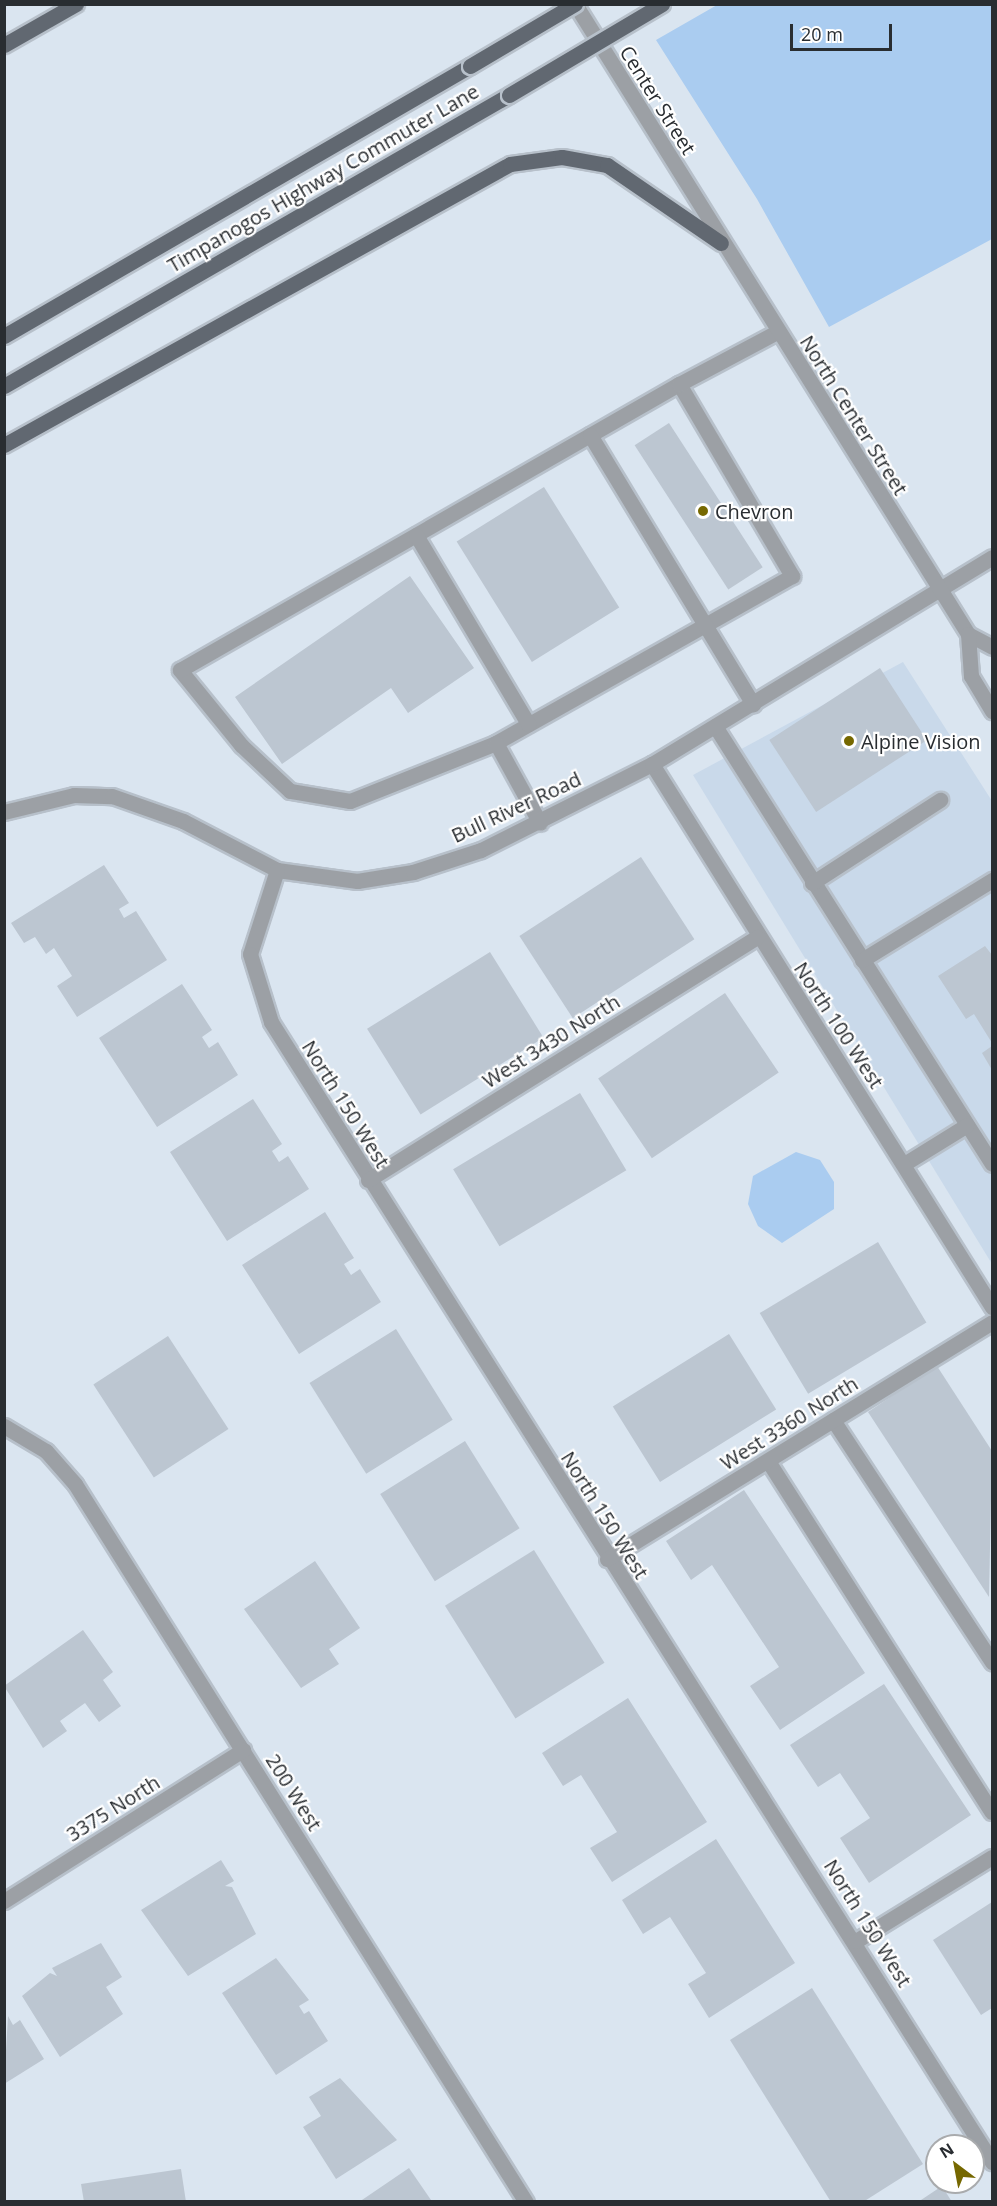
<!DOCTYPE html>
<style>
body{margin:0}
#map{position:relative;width:997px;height:2206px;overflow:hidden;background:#dae5f0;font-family:"Open Sans",sans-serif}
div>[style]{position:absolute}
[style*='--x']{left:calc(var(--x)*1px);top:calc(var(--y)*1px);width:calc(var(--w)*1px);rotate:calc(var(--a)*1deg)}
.built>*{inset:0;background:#c9d9ea}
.green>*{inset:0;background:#aaccf0}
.building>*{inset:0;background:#bcc6d1;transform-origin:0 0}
.roads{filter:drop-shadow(2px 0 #b7c0ca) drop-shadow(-2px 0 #b7c0ca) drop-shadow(0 2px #b7c0ca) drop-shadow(0 -2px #b7c0ca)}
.service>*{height:15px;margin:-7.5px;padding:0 7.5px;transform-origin:7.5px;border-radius:7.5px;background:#9ca0a5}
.minor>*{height:15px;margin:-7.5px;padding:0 7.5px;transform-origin:7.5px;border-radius:7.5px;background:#9ca0a5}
.tertiary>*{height:15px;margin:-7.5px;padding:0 7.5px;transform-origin:7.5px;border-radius:7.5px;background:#9ca0a5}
.primary>*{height:15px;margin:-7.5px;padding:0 7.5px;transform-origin:7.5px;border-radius:7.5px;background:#616871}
.bridges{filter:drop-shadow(2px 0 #b7c0ca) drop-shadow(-2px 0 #b7c0ca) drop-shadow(0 2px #b7c0ca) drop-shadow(0 -2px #b7c0ca)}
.primary-bridge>*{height:15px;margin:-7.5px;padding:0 7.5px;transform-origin:7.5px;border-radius:7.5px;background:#616871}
.dots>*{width:16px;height:16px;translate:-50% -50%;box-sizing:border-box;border:3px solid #fff;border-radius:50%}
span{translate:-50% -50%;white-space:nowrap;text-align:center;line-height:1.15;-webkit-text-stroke:4.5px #fff;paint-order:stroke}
.street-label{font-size:20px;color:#292d31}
.poi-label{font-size:20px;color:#292d31}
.left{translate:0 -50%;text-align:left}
.frame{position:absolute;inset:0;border:6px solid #292d31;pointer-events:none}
.north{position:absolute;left:925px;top:2134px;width:60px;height:60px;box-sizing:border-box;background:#fff;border:2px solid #a9abad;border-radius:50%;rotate:328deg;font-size:16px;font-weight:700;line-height:24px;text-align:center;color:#292d31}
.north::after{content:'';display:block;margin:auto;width:21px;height:27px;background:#766800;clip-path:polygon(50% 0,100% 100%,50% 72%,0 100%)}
.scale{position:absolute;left:790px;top:24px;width:102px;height:27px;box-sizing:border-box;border:3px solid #292d31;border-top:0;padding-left:8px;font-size:18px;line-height:21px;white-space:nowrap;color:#292d31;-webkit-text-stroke:4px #fff;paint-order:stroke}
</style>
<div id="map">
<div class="built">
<div style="clip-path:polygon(903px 662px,992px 801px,992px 1264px,693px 775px)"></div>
</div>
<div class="green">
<div style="clip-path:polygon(717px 5px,992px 5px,992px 239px,829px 327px,757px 199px,656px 40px)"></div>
<div style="clip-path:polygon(796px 1152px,820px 1160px,834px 1182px,834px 1209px,782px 1243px,758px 1226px,748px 1204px,753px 1176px)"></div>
</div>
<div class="building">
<div style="left:669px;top:423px;width:172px;height:41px;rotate:57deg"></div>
<div style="left:544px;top:487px;width:142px;height:103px;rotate:58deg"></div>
<div style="clip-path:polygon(410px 576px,474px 668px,408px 713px,391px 688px,282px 764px,235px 697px)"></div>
<div style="left:880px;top:668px;width:86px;height:132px;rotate:57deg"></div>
<div style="left:641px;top:857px;width:98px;height:145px;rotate:57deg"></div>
<div style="clip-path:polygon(104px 865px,129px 903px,119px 909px,124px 918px,136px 911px,167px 960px,77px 1017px,57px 986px,72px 976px,54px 948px,46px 954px,35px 937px,24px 943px,11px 923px)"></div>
<div style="clip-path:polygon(985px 946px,992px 955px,992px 1043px,974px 1014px,966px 1019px,938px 976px)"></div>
<div style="left:490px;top:952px;width:101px;height:145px;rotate:58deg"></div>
<div style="clip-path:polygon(182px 984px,212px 1030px,202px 1037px,209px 1048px,218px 1042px,238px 1075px,157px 1127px,99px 1038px)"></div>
<div style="left:725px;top:993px;width:96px;height:153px;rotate:56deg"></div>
<div style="clip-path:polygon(992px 1046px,992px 1070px,982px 1053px)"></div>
<div style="left:580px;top:1093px;width:90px;height:148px;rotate:59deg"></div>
<div style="clip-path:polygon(253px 1099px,282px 1144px,272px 1151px,279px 1162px,288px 1156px,309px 1189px,227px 1241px,170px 1152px)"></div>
<div style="clip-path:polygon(325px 1212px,354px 1258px,344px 1264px,351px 1275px,360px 1269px,381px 1302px,299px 1354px,242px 1265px)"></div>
<div style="left:878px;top:1242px;width:94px;height:138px;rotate:59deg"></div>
<div style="left:396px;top:1329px;width:107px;height:102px;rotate:58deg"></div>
<div style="left:729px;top:1334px;width:89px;height:137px;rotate:58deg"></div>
<div style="left:168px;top:1336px;width:111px;height:89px;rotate:57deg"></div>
<div style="clip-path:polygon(937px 1366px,992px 1451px,989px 1597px,868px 1412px)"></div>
<div style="left:465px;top:1441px;width:103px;height:100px;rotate:58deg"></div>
<div style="clip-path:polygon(744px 1490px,865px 1673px,780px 1730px,750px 1686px,779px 1667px,712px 1565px,691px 1580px,666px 1541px)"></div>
<div style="left:534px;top:1550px;width:133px;height:105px;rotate:58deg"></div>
<div style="clip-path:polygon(315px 1561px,360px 1628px,329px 1649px,339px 1664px,301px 1688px,244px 1609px)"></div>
<div style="clip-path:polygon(83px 1630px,113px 1672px,103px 1680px,121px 1706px,99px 1722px,85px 1703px,60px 1721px,67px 1731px,43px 1748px,4px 1686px)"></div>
<div style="clip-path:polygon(884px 1684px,971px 1815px,869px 1883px,840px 1838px,870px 1818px,840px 1773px,818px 1787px,790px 1745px)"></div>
<div style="clip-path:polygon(628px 1698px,707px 1822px,612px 1882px,590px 1848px,617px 1832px,581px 1775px,563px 1786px,542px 1753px)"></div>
<div style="clip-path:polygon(716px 1839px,795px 1963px,709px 2018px,688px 1984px,706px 1973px,670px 1917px,643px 1934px,622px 1900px)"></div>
<div style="clip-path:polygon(221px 1860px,234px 1881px,225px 1886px,232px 1887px,256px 1934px,188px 1976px,141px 1910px)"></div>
<div style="clip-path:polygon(992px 1902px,992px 2008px,981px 2015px,933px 1940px)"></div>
<div style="clip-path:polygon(101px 1943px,122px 1977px,106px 1987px,123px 2014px,60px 2057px,22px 1996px,50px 1973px,57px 1976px,52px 1968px)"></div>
<div style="clip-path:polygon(276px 1958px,309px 2000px,299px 2006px,304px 2014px,309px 2011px,328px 2041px,276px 2075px,222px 1993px)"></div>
<div style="clip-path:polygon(812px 1988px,923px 2164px,863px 2202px,831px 2202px,730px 2040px)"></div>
<div style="clip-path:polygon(8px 2016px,13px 2025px,20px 2020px,44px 2059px,4px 2084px)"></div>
<div style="clip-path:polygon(340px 2078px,397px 2140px,336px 2179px,303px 2127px,321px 2116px,309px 2097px)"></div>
<div style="clip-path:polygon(409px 2168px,431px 2200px,359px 2202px)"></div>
<div style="clip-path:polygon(181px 2169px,186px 2202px,84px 2202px,81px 2184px)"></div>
<div style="clip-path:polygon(942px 2186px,952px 2202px,918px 2202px)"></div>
</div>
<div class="roads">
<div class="service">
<div style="--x:679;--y:384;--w:223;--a:59.5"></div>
<div style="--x:792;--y:576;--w:340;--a:150.6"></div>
<div style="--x:496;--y:743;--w:157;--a:158.3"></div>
<div style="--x:350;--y:801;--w:61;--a:-170.5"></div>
<div style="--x:290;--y:791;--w:67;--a:-136.8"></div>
<div style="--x:241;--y:745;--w:97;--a:-129.1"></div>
<div style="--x:180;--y:670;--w:575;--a:-29.82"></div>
<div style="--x:679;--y:384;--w:111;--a:-28"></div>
<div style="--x:590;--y:435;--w:315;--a:58.8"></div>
<div style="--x:416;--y:535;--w:220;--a:59.3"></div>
<div style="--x:715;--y:726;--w:518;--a:57.69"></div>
<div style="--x:496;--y:743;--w:91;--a:61.2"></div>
<div style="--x:812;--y:883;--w:153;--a:-33"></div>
<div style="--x:862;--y:960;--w:153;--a:-31.6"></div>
<div style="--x:904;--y:1164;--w:74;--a:-31.8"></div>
<div style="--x:833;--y:1420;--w:290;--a:56.7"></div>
<div style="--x:768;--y:1461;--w:416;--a:57.5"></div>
</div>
<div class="minor">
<div style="--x:652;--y:764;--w:641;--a:57.95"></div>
<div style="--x:4;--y:812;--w:72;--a:-13.7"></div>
<div style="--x:74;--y:795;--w:38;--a:2"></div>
<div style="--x:112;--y:796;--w:75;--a:19.4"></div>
<div style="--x:183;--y:821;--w:106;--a:27.5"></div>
<div style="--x:277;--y:870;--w:81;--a:7.8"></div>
<div style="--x:357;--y:881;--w:57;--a:-9.1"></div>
<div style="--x:413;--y:872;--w:71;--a:-17.9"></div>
<div style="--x:481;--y:850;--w:191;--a:-26.7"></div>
<div style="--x:652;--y:764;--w:398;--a:-31.3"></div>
<div style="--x:277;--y:870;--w:88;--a:107.8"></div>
<div style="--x:250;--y:954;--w:71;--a:72.8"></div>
<div style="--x:271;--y:1022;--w:1349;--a:57.69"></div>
<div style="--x:368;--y:1180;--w:459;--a:-32"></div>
<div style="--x:4;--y:1426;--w:49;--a:30.8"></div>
<div style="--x:46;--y:1451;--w:44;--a:48.7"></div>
<div style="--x:75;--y:1484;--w:848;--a:57.87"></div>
<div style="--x:607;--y:1559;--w:452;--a:-31.6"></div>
<div style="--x:4;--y:1901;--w:283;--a:-32.3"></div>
<div style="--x:856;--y:1941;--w:160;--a:-31.7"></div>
</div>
<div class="tertiary">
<div style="--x:575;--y:4;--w:743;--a:58.04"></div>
<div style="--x:968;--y:634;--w:27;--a:28"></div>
<div style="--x:968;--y:634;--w:42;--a:85.9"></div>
<div style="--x:971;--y:676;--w:41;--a:59"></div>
</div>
<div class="primary">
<div style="--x:4;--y:45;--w:83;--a:-29.7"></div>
<div style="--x:4;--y:336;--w:539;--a:-30.09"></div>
<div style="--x:4;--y:386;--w:583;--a:-29.95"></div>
<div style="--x:4;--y:445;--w:579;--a:-29.04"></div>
<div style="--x:510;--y:164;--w:52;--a:-7.7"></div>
<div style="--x:562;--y:157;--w:46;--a:10.1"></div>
<div style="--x:607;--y:165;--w:138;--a:34.4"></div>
</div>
</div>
<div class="bridges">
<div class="primary-bridge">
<div style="--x:470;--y:66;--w:122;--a:-30.6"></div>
<div style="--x:509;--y:95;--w:178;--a:-30.7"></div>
</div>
</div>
<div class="dots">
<div style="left:703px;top:511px;background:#766800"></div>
<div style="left:849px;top:741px;background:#766800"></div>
</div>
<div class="street-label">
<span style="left:658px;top:100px;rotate:58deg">Center Street</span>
<span style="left:323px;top:178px;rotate:-30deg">Timpanogos Highway Commuter Lane</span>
<span style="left:854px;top:415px;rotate:58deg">North Center Street</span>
<span style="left:516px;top:807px;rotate:-25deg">Bull River Road</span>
<span style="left:839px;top:1025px;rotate:57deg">North 100 West</span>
<span style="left:551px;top:1041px;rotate:-32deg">West 3430 North</span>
<span style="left:346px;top:1104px;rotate:58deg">North 150 West</span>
<span style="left:789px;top:1423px;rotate:-32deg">West 3360 North</span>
<span style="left:605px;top:1515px;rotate:58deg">North 150 West</span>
<span style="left:294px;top:1792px;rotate:58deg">200 West</span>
<span style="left:113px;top:1808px;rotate:-32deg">3375 North</span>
<span style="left:868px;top:1923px;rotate:58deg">North 150 West</span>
</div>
<div class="poi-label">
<span class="left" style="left:715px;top:511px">Chevron</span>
<span class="left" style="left:861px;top:741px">Alpine Vision</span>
</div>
<div class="frame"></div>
<div class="north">N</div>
<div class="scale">20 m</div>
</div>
